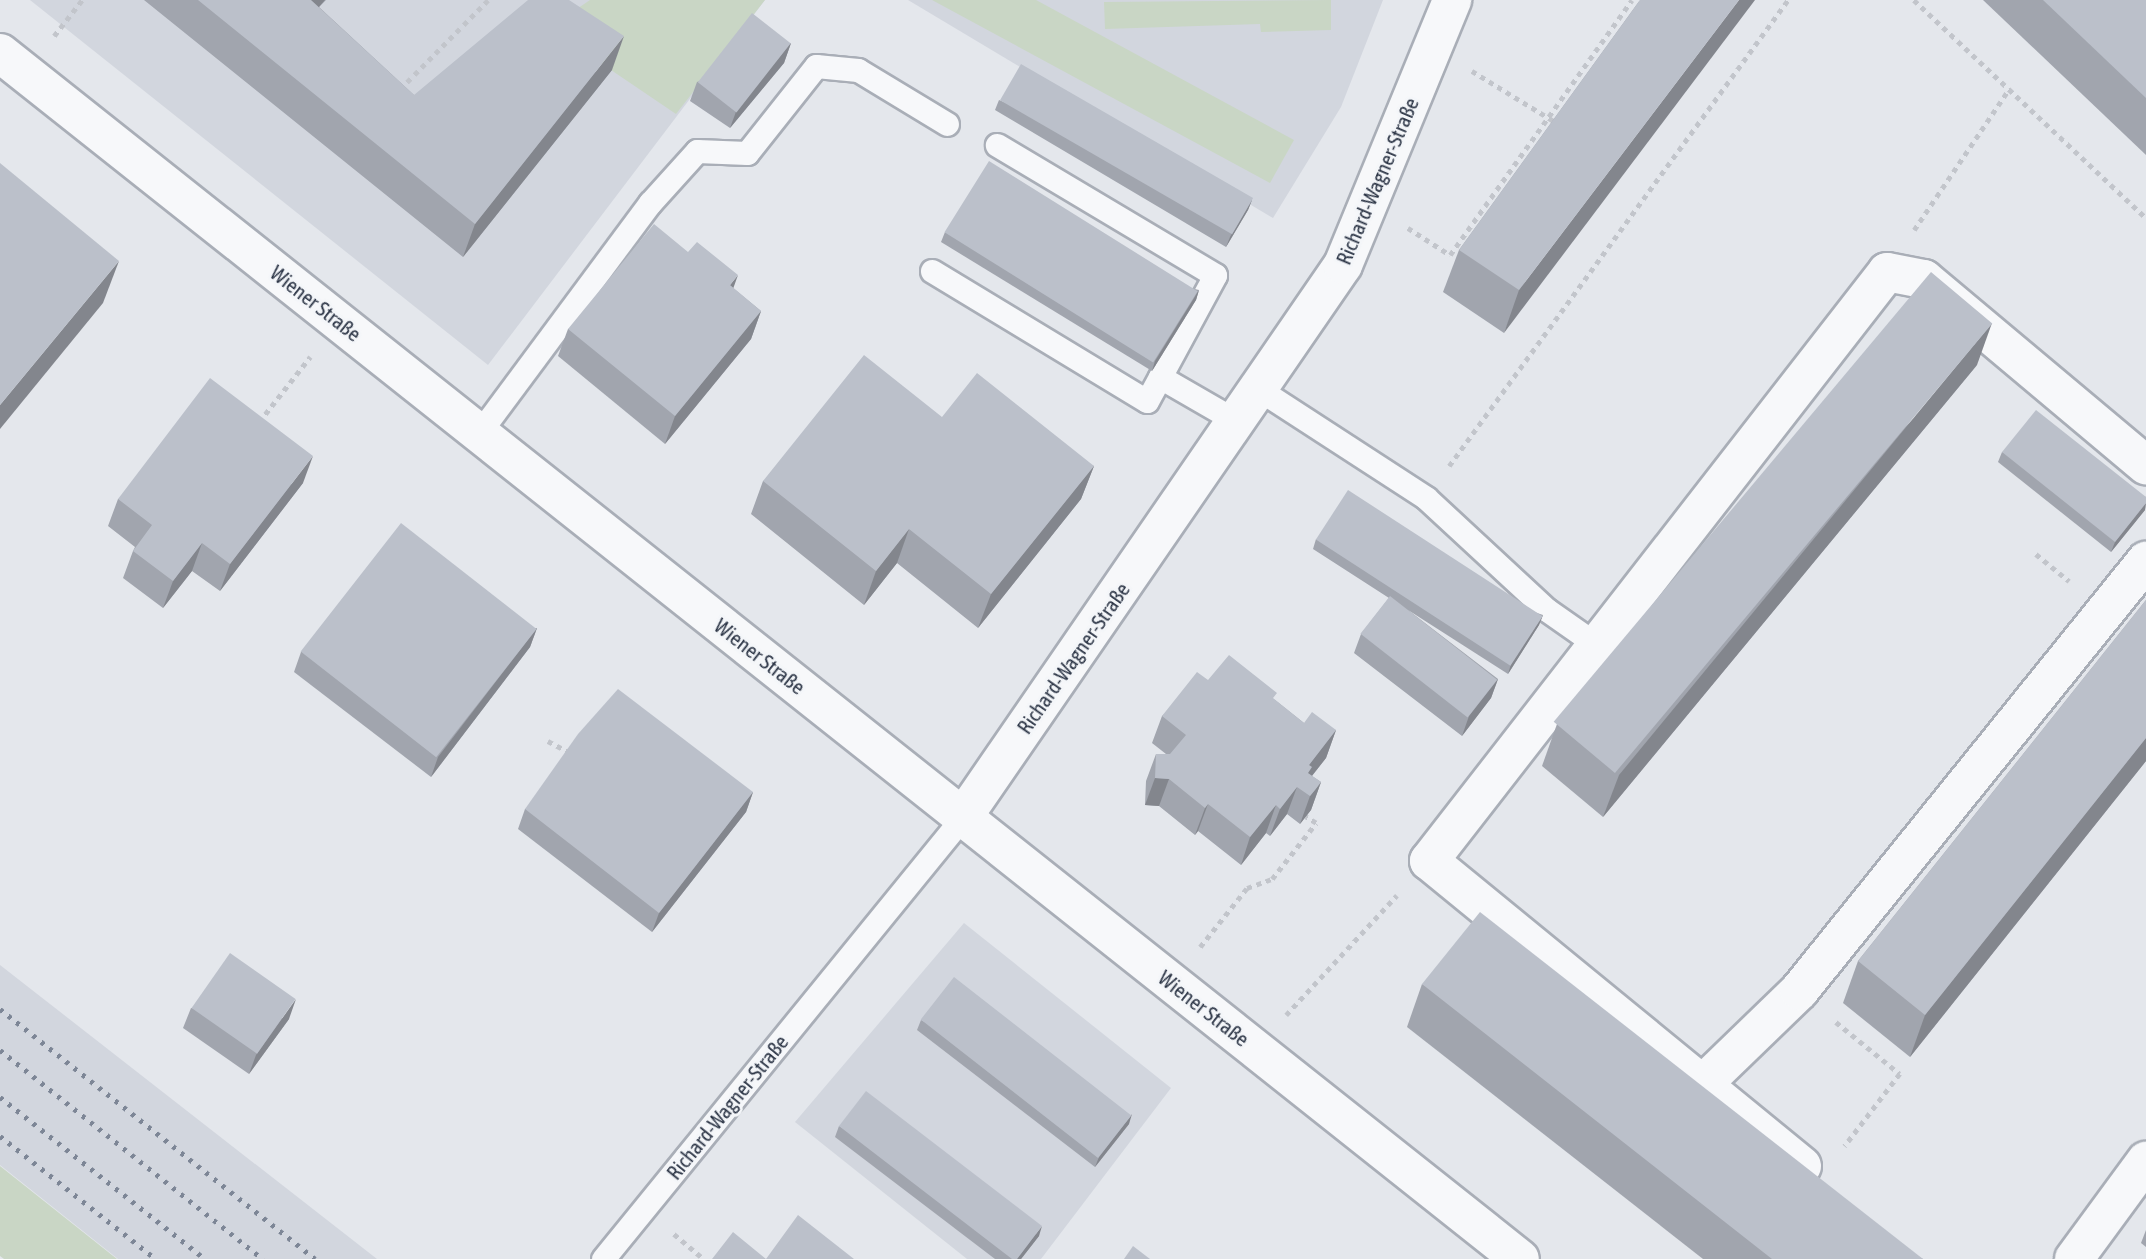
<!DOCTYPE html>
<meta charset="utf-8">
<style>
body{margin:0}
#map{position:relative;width:2146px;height:1259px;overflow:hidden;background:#e4e7ec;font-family:"Asap Condensed",sans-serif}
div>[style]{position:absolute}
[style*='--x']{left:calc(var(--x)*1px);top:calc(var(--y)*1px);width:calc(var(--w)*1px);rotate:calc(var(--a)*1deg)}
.built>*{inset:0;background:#d2d6de}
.green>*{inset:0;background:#c9d6c5}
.path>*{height:4.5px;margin-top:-2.25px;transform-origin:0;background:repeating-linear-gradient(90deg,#c2c5cb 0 5px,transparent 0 10px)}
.roads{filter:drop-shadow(2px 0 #a9aeb7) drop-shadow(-2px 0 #a9aeb7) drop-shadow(0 2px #a9aeb7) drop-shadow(0 -2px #a9aeb7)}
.lane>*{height:23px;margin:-11.5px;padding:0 11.5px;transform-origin:11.5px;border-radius:11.5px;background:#f7f8fa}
.street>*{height:38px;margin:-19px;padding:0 19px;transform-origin:19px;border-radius:19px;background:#f7f8fa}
.rail>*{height:5px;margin-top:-2.5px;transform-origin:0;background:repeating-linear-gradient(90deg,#7d8696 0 3.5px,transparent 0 10.5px)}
.wall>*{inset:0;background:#a1a5ae}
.shaded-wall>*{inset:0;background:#83868d}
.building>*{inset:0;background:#bbc0ca;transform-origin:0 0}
span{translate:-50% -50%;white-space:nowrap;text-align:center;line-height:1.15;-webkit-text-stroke:6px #f4f6f9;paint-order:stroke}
.street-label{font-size:21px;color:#2b3445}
</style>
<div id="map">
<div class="built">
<div style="clip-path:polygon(30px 0,765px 0,488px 365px)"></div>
<div style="clip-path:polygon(908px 0,1383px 0,1341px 107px,1273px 218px)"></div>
<div style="clip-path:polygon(964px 923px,1171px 1088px,1041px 1259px,967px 1259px,795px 1122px)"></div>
<div style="clip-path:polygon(0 965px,377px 1259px,118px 1259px,0 1165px)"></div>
</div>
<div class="green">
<div style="clip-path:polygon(590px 0,765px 0,676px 114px,549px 28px)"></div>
<div style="clip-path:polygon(932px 0,1036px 0,1294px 140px,1270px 183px)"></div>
<div style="clip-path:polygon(1331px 0,1331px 30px,1261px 32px,1260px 24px,1105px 29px,1104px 2px)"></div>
<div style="clip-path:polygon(0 1166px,117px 1259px,4px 1259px,0 1256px)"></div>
</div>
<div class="path">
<div style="--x:1914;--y:0;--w:318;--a:43.2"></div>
<div style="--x:54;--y:36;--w:46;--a:-52.1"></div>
<div style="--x:1472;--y:71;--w:100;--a:31.5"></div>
<div style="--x:400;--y:89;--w:125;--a:-45.3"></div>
<div style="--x:1408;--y:228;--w:50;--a:32.7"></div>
<div style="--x:1450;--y:255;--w:313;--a:-54.5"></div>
<div style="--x:1914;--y:230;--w:170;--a:-56"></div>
<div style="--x:259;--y:422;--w:83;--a:-51.9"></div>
<div style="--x:1449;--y:466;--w:576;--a:-53.97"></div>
<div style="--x:2036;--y:554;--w:43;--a:39.3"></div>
<div style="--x:548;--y:741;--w:24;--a:28"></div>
<div style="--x:1200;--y:947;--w:75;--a:-51.5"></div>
<div style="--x:1247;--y:888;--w:27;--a:-20"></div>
<div style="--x:1272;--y:879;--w:71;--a:-51.8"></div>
<div style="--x:1316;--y:823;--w:12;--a:-149"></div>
<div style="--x:1286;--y:1015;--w:163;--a:-47.2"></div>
<div style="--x:1836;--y:1022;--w:82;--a:39.1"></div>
<div style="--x:1900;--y:1074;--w:91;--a:127.4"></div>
<div style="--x:674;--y:1234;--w:39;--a:40"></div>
</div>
<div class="roads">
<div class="lane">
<div style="--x:932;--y:271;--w:251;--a:31.2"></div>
<div style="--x:1147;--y:401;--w:143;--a:-61.6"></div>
<div style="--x:1215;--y:275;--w:254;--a:-149.2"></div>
<div style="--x:1160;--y:377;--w:90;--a:30"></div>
<div style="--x:1260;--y:390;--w:198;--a:33"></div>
<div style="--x:1426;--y:498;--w:165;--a:42.8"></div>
<div style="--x:1547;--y:610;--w:61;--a:35"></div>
<div style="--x:479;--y:433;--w:287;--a:-53.4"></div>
<div style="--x:650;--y:203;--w:70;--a:-47.9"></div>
<div style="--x:697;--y:151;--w:50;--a:2.3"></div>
<div style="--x:747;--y:153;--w:111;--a:-51.6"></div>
<div style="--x:816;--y:66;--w:42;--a:5.4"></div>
<div style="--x:858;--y:70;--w:104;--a:31.2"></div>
<div style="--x:603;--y:1259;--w:570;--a:-50.84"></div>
</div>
<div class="street">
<div style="--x:0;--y:53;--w:1940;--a:38.43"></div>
<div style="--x:963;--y:817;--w:670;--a:-55.46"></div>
<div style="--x:1343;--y:265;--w:287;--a:-67.6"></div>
<div style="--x:1703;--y:1084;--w:134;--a:-44.1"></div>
<div style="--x:1799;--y:991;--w:553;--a:-51.1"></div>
<div style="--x:1802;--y:1166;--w:482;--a:-140.7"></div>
<div style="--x:1429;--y:861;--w:746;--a:-52.13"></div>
<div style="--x:1887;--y:272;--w:38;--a:11"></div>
<div style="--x:1924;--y:279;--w:290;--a:40"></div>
<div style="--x:2074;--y:1259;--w:122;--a:-53.7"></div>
</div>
</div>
<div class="rail">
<div style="--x:0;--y:1009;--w:402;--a:38.4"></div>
<div style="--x:0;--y:1050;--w:336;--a:38.5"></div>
<div style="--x:0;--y:1097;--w:261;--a:38.3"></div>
<div style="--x:0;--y:1136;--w:199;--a:38.3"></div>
</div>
<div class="wall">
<div style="clip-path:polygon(144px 0,326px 0,319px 7px,414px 95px,612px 70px,463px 257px)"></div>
<div style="clip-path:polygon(1640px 0,1504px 333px,1443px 292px,1459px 250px)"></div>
<div style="clip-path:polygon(1983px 0,2146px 0,2146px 155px)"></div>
<div style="clip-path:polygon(791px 43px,784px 63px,730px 128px,690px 101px,697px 82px)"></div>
<div style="clip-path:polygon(999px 100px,1252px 200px,1248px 210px,1226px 247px,995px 110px)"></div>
<div style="clip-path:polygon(945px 232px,1199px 290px,1196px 300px,1152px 371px,941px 242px)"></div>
<div style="clip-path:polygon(733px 288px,761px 311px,751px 339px,665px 444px,558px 356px,568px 329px)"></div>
<div style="clip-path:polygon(1977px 365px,1603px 817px,1542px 766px,1557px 724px)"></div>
<div style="clip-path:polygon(942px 417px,1094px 466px,1081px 499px,978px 628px,897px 563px,864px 605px,751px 514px,763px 481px)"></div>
<div style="clip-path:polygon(2002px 452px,2146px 497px,2145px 510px,2111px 552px,1998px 462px)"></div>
<div style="clip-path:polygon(303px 483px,220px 591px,192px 571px,163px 608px,123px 578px,133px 551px,135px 547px,108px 526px,118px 499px)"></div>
<div style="clip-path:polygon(1316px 539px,1543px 615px,1539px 625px,1508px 674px,1408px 610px,1498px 679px,1491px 698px,1462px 736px,1354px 653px,1361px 634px,1389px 598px,1313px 549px)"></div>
<div style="clip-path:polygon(2146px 600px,2146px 761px,1910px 1057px,1843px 1003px,1858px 961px)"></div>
<div style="clip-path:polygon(537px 628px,530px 647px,431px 777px,294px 672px,301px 652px)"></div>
<div style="clip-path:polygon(1208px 680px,1275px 700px,1304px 723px,1336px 730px,1326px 758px,1312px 776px,1321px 782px,1311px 810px,1300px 824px,1287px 814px,1270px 836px,1266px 833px,1241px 865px,1198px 831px,1195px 835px,1159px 806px,1145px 805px,1146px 781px,1156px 754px,1166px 754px,1152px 743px,1162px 716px)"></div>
<div style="clip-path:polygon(753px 792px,746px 812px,652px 932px,518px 829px,525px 809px)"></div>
<div style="clip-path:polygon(1422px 984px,1923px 1259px,1703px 1259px,1407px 1027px)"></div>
<div style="clip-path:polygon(191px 1008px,289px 1019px,249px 1074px,183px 1028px)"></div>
<div style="clip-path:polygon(921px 1020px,1129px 1124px,1095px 1167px,917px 1030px)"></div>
<div style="clip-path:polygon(839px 1126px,1039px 1236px,1021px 1259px,995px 1259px,835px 1137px)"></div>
<div style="clip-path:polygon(2146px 1230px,2146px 1247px,2141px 1243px)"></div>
</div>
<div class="shaded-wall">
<div style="clip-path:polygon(309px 0,325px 0,297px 32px)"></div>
<div style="clip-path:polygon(1739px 0,1755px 0,1504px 333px,1519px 290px)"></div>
<div style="clip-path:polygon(624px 36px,612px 70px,463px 257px,475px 224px)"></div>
<div style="clip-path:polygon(791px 43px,784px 63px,730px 128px,737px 109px)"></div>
<div style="clip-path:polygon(1252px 200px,1248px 210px,1226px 247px,1230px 237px)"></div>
<div style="clip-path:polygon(119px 261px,103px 303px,0 429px,0 405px)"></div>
<div style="clip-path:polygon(738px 275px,728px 303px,730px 285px)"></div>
<div style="clip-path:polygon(1199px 290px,1196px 300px,1152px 371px,1155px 361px)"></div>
<div style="clip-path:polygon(761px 311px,751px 339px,665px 444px,675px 416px)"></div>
<div style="clip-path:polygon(1992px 323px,1977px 365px,1603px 817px,1619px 775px)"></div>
<div style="clip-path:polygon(313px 456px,303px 483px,220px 591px,230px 564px)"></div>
<div style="clip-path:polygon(1094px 466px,1081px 499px,978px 628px,991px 594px)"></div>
<div style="clip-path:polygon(2146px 503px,2145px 510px,2111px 552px,2115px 542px)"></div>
<div style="clip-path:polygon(909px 529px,897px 563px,864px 605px,876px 571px)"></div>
<div style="clip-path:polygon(202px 543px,192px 571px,163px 608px,173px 581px)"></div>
<div style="clip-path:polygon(1543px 615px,1539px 625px,1508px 674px,1511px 664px)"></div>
<div style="clip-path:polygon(537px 628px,530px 647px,431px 777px,438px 757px)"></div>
<div style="clip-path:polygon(1498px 679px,1491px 698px,1462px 736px,1469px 716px)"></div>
<div style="clip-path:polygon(1336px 730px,1326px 758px,1307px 782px,1309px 765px)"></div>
<div style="clip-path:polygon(2146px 738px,2146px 761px,1910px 1057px,1925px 1015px)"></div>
<div style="clip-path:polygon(1155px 778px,1169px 779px,1159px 806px,1145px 805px)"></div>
<div style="clip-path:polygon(1321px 782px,1311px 810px,1300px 824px,1310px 796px)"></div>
<div style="clip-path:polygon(1297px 787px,1287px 814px,1270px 836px,1280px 809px)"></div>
<div style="clip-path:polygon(753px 792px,746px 812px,652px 932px,659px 913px)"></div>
<div style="clip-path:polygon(1208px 804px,1198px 831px,1195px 835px,1205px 808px)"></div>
<div style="clip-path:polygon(1276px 805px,1266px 833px,1241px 865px,1250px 837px)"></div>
<div style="clip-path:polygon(296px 999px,289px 1019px,249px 1074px,256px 1055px)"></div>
<div style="clip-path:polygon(1132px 1114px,1129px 1124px,1095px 1167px,1099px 1157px)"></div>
<div style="clip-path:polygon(1042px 1226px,1039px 1236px,1021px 1259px,1017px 1259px)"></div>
</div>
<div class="building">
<div style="clip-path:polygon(198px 0,311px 0,414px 95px,528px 0,569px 0,624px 36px,475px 224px)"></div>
<div style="clip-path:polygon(1640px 0,1739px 0,1519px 290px,1459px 250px)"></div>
<div style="clip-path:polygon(2043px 0,2146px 0,2146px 98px)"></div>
<div style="left:752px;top:13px;width:49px;height:88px;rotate:38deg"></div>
<div style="left:1021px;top:64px;width:268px;height:42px;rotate:30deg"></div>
<div style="left:989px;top:161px;width:246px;height:84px;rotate:32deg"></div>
<div style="clip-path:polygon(0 163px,119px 261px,0 405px)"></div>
<div style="clip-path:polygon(654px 224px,688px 252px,697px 242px,738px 275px,730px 285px,761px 311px,675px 416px,568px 329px)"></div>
<div style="left:1931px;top:272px;width:80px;height:587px;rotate:40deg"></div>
<div style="clip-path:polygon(864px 355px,942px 417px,977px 373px,1094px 466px,991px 594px,909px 529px,876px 571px,763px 481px)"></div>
<div style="clip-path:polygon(210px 378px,313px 456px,230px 564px,202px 543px,173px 581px,133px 551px,152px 525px,118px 499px)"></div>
<div style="clip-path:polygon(2036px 410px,2146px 497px,2146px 503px,2115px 542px,2002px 452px)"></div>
<div style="left:1348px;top:490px;width:232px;height:59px;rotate:33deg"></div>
<div style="left:401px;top:523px;width:172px;height:163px;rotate:38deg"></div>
<div style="left:1390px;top:596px;width:136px;height:48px;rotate:38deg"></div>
<div style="clip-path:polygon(2146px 600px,2146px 738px,1925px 1015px,1858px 961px)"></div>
<div style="clip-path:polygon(1229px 655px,1277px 693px,1273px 698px,1304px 723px,1312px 712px,1336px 730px,1309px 765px,1312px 767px,1308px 773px,1321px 782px,1315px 790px,1310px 796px,1297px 787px,1280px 809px,1276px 805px,1250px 837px,1208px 804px,1205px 808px,1169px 779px,1155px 778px,1156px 754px,1170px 754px,1186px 735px,1162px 716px,1197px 672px,1208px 680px)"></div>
<div style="clip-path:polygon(618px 689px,753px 792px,659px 913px,525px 809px,578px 734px)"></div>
<div style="clip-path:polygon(1480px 912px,1923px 1259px,1772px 1259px,1422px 984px)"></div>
<div style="left:230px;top:953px;width:80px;height:67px;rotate:35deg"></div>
<div style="left:954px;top:977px;width:225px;height:54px;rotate:38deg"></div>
<div style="clip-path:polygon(866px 1091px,1042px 1226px,1017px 1259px,1012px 1259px,839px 1126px)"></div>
<div style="clip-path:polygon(798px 1215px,854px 1259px,712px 1259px,733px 1232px,766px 1259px)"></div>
<div style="clip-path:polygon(1133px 1246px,1150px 1259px,1124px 1259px)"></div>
</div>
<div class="street-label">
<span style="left:1377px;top:181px;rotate:-67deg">Richard-Wagner-Straße</span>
<span style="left:316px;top:303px;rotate:38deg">Wiener Straße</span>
<span style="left:760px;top:656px;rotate:38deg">Wiener Straße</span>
<span style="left:1073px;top:658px;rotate:-55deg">Richard-Wagner-Straße</span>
<span style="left:1204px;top:1008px;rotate:38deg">Wiener Straße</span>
<span style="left:727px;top:1107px;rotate:-51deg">Richard-Wagner-Straße</span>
</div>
</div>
